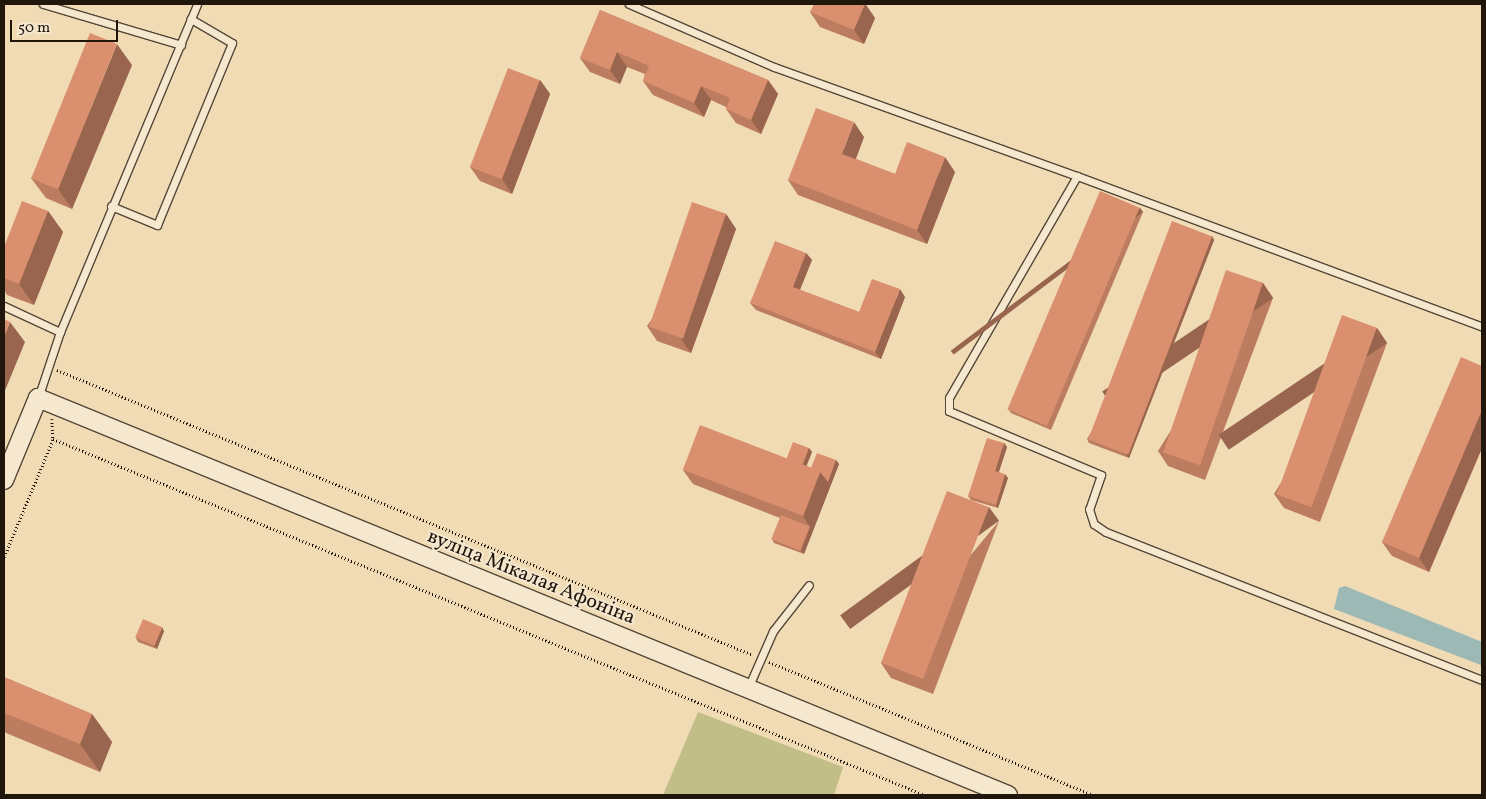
<!DOCTYPE html>
<meta charset="utf-8">
<style>
body{margin:0}
#map{position:relative;width:1486px;height:799px;overflow:hidden;background:#f0dbb5;font-family:Vollkorn,serif}
div>[style]{position:absolute}
[style*='--x']{left:calc(var(--x)*1px);top:calc(var(--y)*1px);width:calc(var(--w)*1px);rotate:calc(var(--a)*1deg)}
.green>*{inset:0;background:#c1be88}
.water>*{inset:0;background:#9db9b6}
.path>*{height:2.5px;margin-top:-1.25px;transform-origin:0;background:repeating-linear-gradient(90deg,#20160c 0 1px,transparent 0 3.5px)}
.roads{filter:drop-shadow(1px 0 #544736) drop-shadow(-1px 0 #544736) drop-shadow(0 1px #544736) drop-shadow(0 -1px #544736)}
.service>*{height:7px;margin:-3.5px;padding:0 3.5px;transform-origin:3.5px;border-radius:3.5px;background:#f5e8cf}
.tertiary>*{height:18px;margin:-9px;padding:0 9px;transform-origin:9px;border-radius:9px;background:#f5e8cf}
.wall>*{inset:0;background:#bb7c5f}
.shaded-wall>*{inset:0;background:#99654e;transform-origin:0 0}
.building>*{inset:0;background:#da906f;transform-origin:0 0}
span{translate:-50% -50%;white-space:nowrap;text-align:center;line-height:1.15;-webkit-text-stroke:4px #f5e8cf;paint-order:stroke}
.street-label{font-size:20px;color:#20160c}
.frame{position:absolute;inset:0;border:5px solid #20160c;pointer-events:none}
.scale{position:absolute;left:10px;top:20px;width:108px;height:22px;box-sizing:border-box;border:2px solid #20160c;border-top:0;padding-left:6px;font-size:15px;line-height:18px;white-space:nowrap;color:#20160c;-webkit-text-stroke:4px #f5e8cf;paint-order:stroke}
</style>
<div id="map">
<div class="green">
<div style="clip-path:polygon(698px 712px,843px 767px,834px 795px,663px 795px)"></div>
</div>
<div class="water">
<div style="clip-path:polygon(1345px 586px,1482px 642px,1481px 665px,1334px 609px,1339px 588px)"></div>
</div>
<div class="path">
<div style="--x:57;--y:370;--w:752;--a:22.27"></div>
<div style="--x:52;--y:419;--w:20;--a:87"></div>
<div style="--x:53;--y:439;--w:942;--a:22.21"></div>
<div style="--x:4;--y:557;--w:128;--a:-67.4"></div>
<div style="--x:769;--y:662;--w:350;--a:22.3"></div>
</div>
<div class="roads">
<div class="service">
<div style="--x:43;--y:4;--w:144;--a:16.5"></div>
<div style="--x:629;--y:4;--w:158;--a:23.5"></div>
<div style="--x:774;--y:67;--w:322;--a:19.8"></div>
<div style="--x:1077;--y:176;--w:256;--a:120"></div>
<div style="--x:949;--y:398;--w:13;--a:90"></div>
<div style="--x:949;--y:411;--w:165;--a:22.8"></div>
<div style="--x:1101;--y:475;--w:36;--a:109"></div>
<div style="--x:1089;--y:509;--w:16;--a:72"></div>
<div style="--x:1094;--y:524;--w:14;--a:34"></div>
<div style="--x:1106;--y:532;--w:404;--a:21.5"></div>
<div style="--x:1077;--y:176;--w:432;--a:20.4"></div>
<div style="--x:111;--y:206;--w:50;--a:22.4"></div>
<div style="--x:157;--y:225;--w:197;--a:-67.6"></div>
<div style="--x:232;--y:43;--w:48;--a:-149.7"></div>
<div style="--x:4;--y:306;--w:62;--a:24.9"></div>
<div style="--x:38;--y:398;--w:70;--a:-71.6"></div>
<div style="--x:60;--y:332;--w:355;--a:-67.3"></div>
<div style="--x:748;--y:688;--w:62;--a:-66.3"></div>
<div style="--x:773;--y:631;--w:58;--a:-52"></div>
</div>
<div class="tertiary">
<div style="--x:4;--y:480;--w:89;--a:-67.5"></div>
<div style="--x:38;--y:398;--w:1048;--a:22.26"></div>
</div>
</div>
<div class="wall">
<div style="clip-path:polygon(866px 5px,875px 18px,864px 44px,820px 27px,810px 12px)"></div>
<div style="clip-path:polygon(600px 10px,768px 80px,778px 94px,761px 134px,736px 123px,726px 109px,726px 107px,711px 100px,704px 117px,653px 95px,643px 81px,645px 74px,627px 67px,620px 84px,590px 72px,580px 58px)"></div>
<div style="clip-path:polygon(132px 65px,72px 209px,46px 198px,31px 178px)"></div>
<div style="clip-path:polygon(540px 80px,550px 94px,512px 194px,480px 181px,470px 167px)"></div>
<div style="clip-path:polygon(864px 137px,856px 159px,895px 174px,955px 172px,927px 244px,798px 195px,788px 180px)"></div>
<div style="clip-path:polygon(1140px 208px,1143px 212px,1051px 430px,1011px 413px,1008px 409px)"></div>
<div style="clip-path:polygon(48px 211px,63px 232px,34px 305px,7px 295px,4px 289px,4px 247px)"></div>
<div style="clip-path:polygon(726px 214px,736px 229px,691px 353px,657px 341px,647px 326px)"></div>
<div style="clip-path:polygon(1212px 236px,1214px 240px,1129px 458px,1089px 443px,1087px 439px)"></div>
<div style="clip-path:polygon(806px 253px,812px 260px,800px 290px,859px 312px,905px 297px,881px 359px,756px 310px,750px 303px)"></div>
<div style="clip-path:polygon(1263px 283px,1273px 298px,1205px 480px,1168px 466px,1158px 451px)"></div>
<div style="clip-path:polygon(1377px 328px,1387px 343px,1320px 522px,1284px 508px,1274px 494px)"></div>
<div style="clip-path:polygon(1482px 366px,1482px 448px,1429px 572px,1392px 556px,1382px 542px)"></div>
<div style="clip-path:polygon(1004px 443px,1007px 447px,999px 472px,1008px 478px,998px 508px,971px 500px,968px 496px)"></div>
<div style="clip-path:polygon(809px 448px,812px 452px,806px 466px,811px 468px,836px 460px,839px 464px,804px 554px,774px 543px,772px 539px,780px 518px,693px 484px,683px 470px,787px 459px)"></div>
<div style="clip-path:polygon(999px 521px,933px 694px,891px 678px,881px 663px)"></div>
<div style="clip-path:polygon(164px 631px,157px 649px,138px 642px,136px 638px)"></div>
<div style="clip-path:polygon(4px 677px,92px 714px,112px 742px,100px 772px,6px 733px,4px 731px)"></div>
</div>
<div class="shaded-wall">
<div style="clip-path:polygon(856px 4px,866px 4px,866px 5px,875px 18px,864px 44px,854px 30px)"></div>
<div style="clip-path:polygon(117px 44px,132px 65px,72px 209px,58px 189px)"></div>
<div style="clip-path:polygon(617px 52px,627px 67px,620px 84px,610px 70px)"></div>
<div style="clip-path:polygon(540px 80px,550px 94px,512px 194px,502px 179px)"></div>
<div style="clip-path:polygon(768px 80px,778px 94px,761px 134px,751px 120px)"></div>
<div style="clip-path:polygon(701px 86px,711px 100px,704px 117px,694px 103px)"></div>
<div style="clip-path:polygon(854px 122px,864px 137px,852px 168px,842px 154px)"></div>
<div style="clip-path:polygon(945px 157px,955px 172px,927px 244px,917px 230px)"></div>
<div style="left:1140px;top:208px;width:5px;height:237px;rotate:53deg"></div>
<div style="clip-path:polygon(48px 211px,63px 232px,34px 305px,19px 284px)"></div>
<div style="clip-path:polygon(726px 214px,736px 229px,691px 353px,681px 339px)"></div>
<div style="clip-path:polygon(1212px 236px,1214px 240px,1129px 458px,1126px 455px)"></div>
<div style="clip-path:polygon(806px 253px,812px 260px,798px 294px,793px 287px)"></div>
<div style="left:1263px;top:283px;width:18px;height:194px;rotate:56deg"></div>
<div style="clip-path:polygon(900px 289px,905px 297px,881px 359px,875px 352px)"></div>
<div style="clip-path:polygon(10px 322px,25px 342px,4px 393px,4px 337px)"></div>
<div style="left:1377px;top:328px;width:18px;height:191px;rotate:56deg"></div>
<div style="clip-path:polygon(1482px 410px,1482px 448px,1429px 572px,1419px 558px)"></div>
<div style="clip-path:polygon(1004px 443px,1007px 447px,998px 474px,995px 471px)"></div>
<div style="clip-path:polygon(809px 448px,812px 452px,803px 475px,800px 472px)"></div>
<div style="clip-path:polygon(836px 460px,839px 464px,804px 554px,801px 551px,810px 527px,803px 516px,820px 472px)"></div>
<div style="clip-path:polygon(1005px 474px,1008px 478px,998px 508px,996px 505px)"></div>
<div style="left:989px;top:507px;width:17px;height:184px;rotate:54deg"></div>
<div style="clip-path:polygon(162px 627px,164px 631px,157px 649px,154px 646px)"></div>
<div style="clip-path:polygon(92px 714px,112px 742px,100px 772px,80px 744px)"></div>
</div>
<div class="building">
<div style="clip-path:polygon(814px 4px,865px 4px,854px 30px,810px 12px)"></div>
<div style="clip-path:polygon(600px 10px,768px 80px,751px 120px,726px 109px,730px 98px,701px 86px,694px 103px,643px 81px,649px 66px,617px 52px,610px 70px,580px 58px)"></div>
<div style="left:90px;top:33px;width:29px;height:157px;rotate:22deg"></div>
<div style="left:508px;top:68px;width:34px;height:106px;rotate:21deg"></div>
<div style="clip-path:polygon(816px 108px,854px 122px,842px 154px,895px 174px,907px 142px,945px 157px,917px 230px,788px 180px)"></div>
<div style="left:1100px;top:191px;width:43px;height:237px;rotate:23deg"></div>
<div style="clip-path:polygon(22px 201px,48px 211px,19px 284px,4px 278px,4px 247px)"></div>
<div style="left:692px;top:202px;width:36px;height:132px;rotate:19deg"></div>
<div style="left:1172px;top:221px;width:43px;height:234px;rotate:21deg"></div>
<div style="clip-path:polygon(775px 241px,806px 253px,793px 287px,859px 312px,872px 279px,900px 289px,875px 352px,750px 303px)"></div>
<div style="left:1226px;top:270px;width:39px;height:193px;rotate:19deg"></div>
<div style="left:1342px;top:315px;width:37px;height:191px;rotate:20deg"></div>
<div style="clip-path:polygon(4px 319px,10px 322px,4px 337px)"></div>
<div style="clip-path:polygon(1461px 357px,1482px 366px,1482px 410px,1419px 558px,1382px 542px)"></div>
<div style="left:700px;top:425px;width:129px;height:48px;rotate:21deg"></div>
<div style="clip-path:polygon(987px 438px,1004px 443px,995px 471px,1005px 474px,996px 505px,968px 496px)"></div>
<div style="left:793px;top:442px;width:17px;height:18px;rotate:21deg"></div>
<div style="clip-path:polygon(817px 453px,836px 460px,828px 482px,820px 472px,811px 468px)"></div>
<div style="left:947px;top:491px;width:45px;height:184px;rotate:21deg"></div>
<div style="left:781px;top:515px;width:31px;height:26px;rotate:22deg"></div>
<div style="left:143px;top:619px;width:21px;height:20px;rotate:23deg"></div>
<div style="clip-path:polygon(4px 677px,92px 714px,80px 744px,4px 713px)"></div>
</div>
<div class="street-label">
<span style="left:531px;top:578px;rotate:22deg">вуліца Мікалая Афоніна</span>
</div>
<div class="frame"></div>
<div class="scale">50 m</div>
</div>
